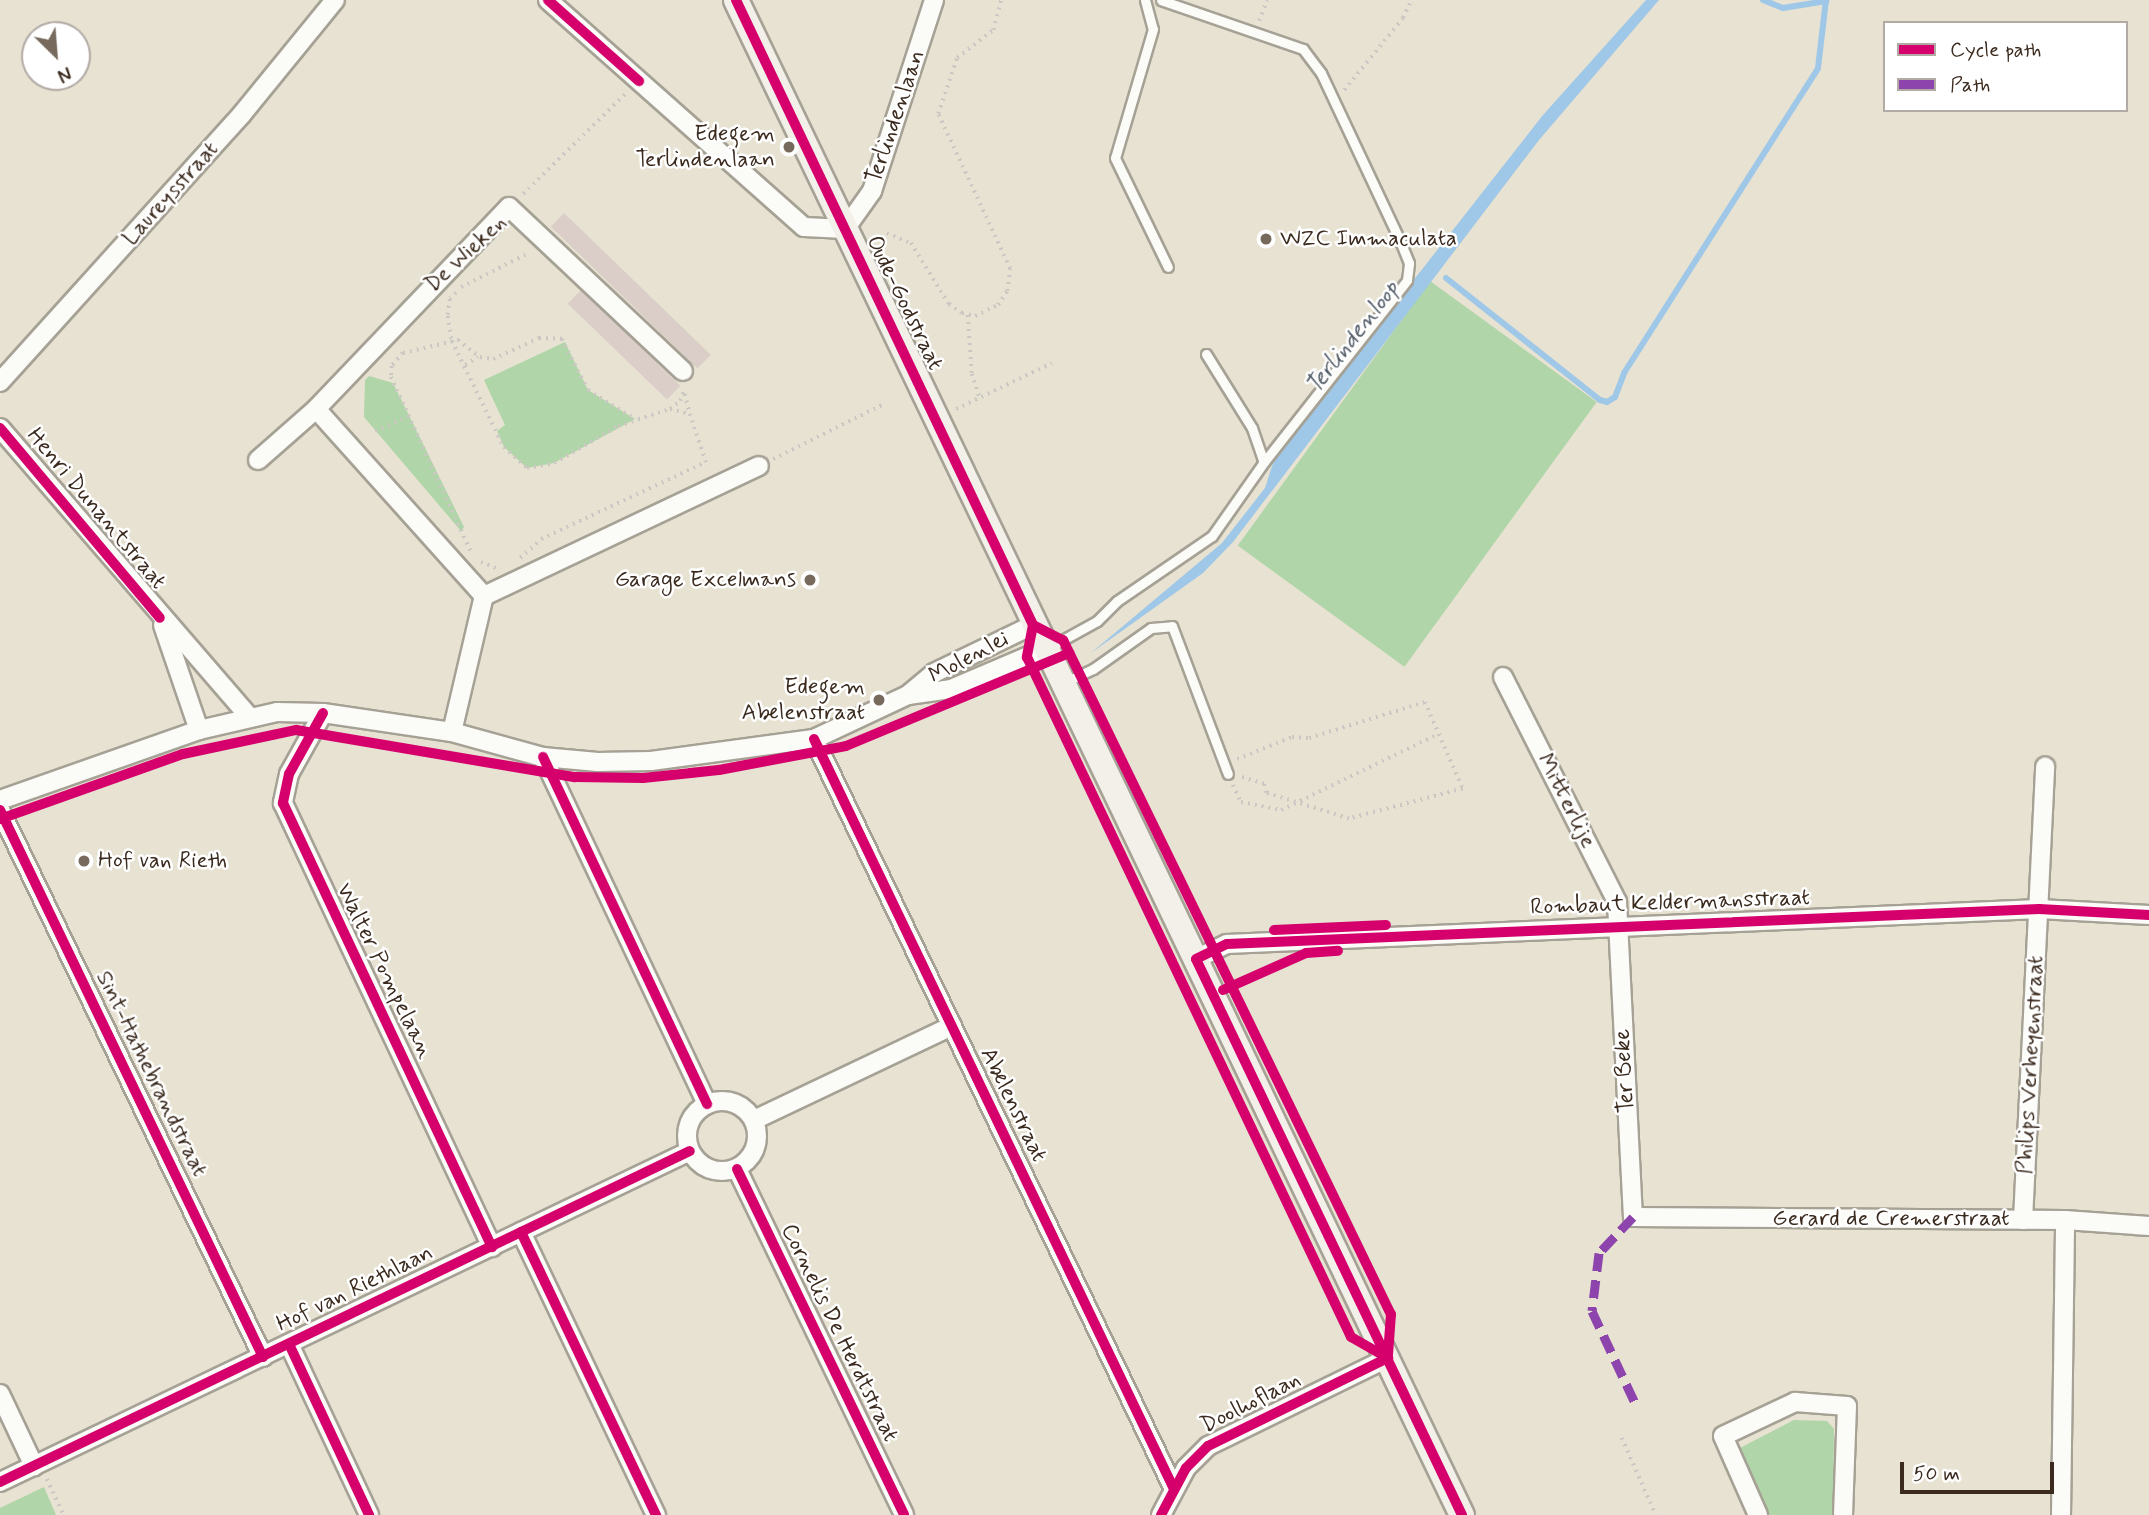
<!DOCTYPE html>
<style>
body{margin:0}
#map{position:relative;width:2149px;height:1515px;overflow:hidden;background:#e7e2d1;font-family:Mynerve,sans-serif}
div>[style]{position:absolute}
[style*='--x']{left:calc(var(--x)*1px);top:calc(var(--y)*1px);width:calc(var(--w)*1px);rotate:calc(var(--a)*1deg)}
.industrial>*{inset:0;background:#dbcec9;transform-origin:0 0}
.green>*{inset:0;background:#afd5a8;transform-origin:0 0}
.water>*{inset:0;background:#9ec7e8}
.stream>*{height:6px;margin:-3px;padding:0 3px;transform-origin:3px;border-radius:3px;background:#9ec7e8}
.path>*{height:3.5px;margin-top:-1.75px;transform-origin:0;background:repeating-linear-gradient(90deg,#cbc8c3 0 2px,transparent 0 7px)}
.roads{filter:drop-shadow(2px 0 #a6a195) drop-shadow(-2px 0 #a6a195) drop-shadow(0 2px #a6a195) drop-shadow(0 -2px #a6a195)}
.lane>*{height:9px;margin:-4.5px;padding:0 4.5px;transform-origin:4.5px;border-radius:4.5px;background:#fbfbf8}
.street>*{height:18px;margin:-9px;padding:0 9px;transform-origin:9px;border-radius:9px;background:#fbfbf8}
.street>.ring{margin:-9px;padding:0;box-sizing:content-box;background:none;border:18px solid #fbfbf8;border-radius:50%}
.secondary>*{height:24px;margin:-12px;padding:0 12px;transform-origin:12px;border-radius:12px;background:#f3f0ea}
.quiet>*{height:9px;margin-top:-4.5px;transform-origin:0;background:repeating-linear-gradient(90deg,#8e44ad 0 18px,transparent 0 27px)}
.cycleway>*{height:10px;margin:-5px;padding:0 5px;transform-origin:5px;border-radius:5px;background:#d6006c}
.dots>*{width:19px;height:19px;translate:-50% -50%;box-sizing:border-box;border:4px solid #fff;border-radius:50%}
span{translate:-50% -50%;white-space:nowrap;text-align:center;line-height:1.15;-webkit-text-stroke:5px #fff;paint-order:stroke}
.street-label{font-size:23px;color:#3b2a1e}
.poi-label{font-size:23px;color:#3b2a1e}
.right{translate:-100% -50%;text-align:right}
.left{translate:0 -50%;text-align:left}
.water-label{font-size:24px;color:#535d68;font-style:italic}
.legend{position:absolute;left:1883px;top:21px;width:245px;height:91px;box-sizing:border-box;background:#fff;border:2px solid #b1aaa5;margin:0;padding:9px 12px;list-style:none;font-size:21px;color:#3b2a1e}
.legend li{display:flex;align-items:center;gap:14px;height:35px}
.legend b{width:35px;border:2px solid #b1aaa5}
.north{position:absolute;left:21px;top:21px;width:70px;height:70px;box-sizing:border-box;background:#fff;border:2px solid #b1aaa5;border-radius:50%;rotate:155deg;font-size:19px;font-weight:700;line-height:28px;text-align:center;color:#3b2a1e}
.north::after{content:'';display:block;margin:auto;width:24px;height:32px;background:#776a5d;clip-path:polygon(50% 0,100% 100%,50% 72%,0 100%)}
.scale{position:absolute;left:1900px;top:1462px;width:154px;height:32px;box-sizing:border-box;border:4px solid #3b2a1e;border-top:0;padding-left:9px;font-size:21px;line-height:24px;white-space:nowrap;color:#3b2a1e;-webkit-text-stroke:5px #fff;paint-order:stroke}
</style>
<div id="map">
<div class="industrial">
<div style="left:564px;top:213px;width:204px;height:19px;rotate:44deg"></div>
<div style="left:581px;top:290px;width:138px;height:19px;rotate:44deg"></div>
</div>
<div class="green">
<div style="left:1430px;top:281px;width:206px;height:327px;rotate:36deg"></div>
<div style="clip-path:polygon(565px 342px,588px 390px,635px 419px,554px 463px,527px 468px,504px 447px,497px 431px,505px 425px,484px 380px)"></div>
<div style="clip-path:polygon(369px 376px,393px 383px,464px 527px,461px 531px,364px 417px,365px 380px)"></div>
<div style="clip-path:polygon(1794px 1420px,1827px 1421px,1834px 1429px,1833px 1515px,1767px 1515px,1739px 1455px,1740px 1448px)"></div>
<div style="clip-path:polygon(44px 1487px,56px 1515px,0 1515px,0 1508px)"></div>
</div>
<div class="water">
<div style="clip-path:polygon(1646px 0,1659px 0,1539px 140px,1233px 542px,1203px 573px,1091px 653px,1222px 543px,1265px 488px,1275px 457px,1543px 115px)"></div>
</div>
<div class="stream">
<div style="--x:1763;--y:0;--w:22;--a:22"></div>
<div style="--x:1783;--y:8;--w:44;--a:-9.2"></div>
<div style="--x:1446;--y:278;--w:196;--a:38.4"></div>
<div style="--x:1600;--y:400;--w:7;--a:16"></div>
<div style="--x:1607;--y:402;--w:9;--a:-32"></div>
<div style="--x:1615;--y:397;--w:26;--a:-69"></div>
<div style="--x:1624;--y:373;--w:361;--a:-57.5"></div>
<div style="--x:1818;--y:68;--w:68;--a:-83.3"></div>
</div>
<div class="path">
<div style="--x:1259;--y:21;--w:22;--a:-69"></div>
<div style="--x:1344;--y:90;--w:93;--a:-50.7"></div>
<div style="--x:1403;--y:18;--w:20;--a:-66"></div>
<div style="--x:523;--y:194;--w:143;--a:-44.4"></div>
<div style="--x:887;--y:233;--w:26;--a:23"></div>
<div style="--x:911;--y:243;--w:72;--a:58.1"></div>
<div style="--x:949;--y:304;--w:16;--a:35"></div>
<div style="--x:962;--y:313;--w:13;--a:13"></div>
<div style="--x:975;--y:316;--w:25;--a:-26"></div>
<div style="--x:998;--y:305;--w:17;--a:-57"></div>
<div style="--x:1007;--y:291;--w:22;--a:-82"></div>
<div style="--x:1010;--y:269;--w:171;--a:-114.9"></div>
<div style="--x:938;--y:114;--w:59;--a:-71.3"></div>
<div style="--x:957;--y:58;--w:46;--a:-37.9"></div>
<div style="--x:993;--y:30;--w:31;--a:-75"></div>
<div style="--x:461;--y:287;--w:76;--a:-26.6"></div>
<div style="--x:456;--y:293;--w:8;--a:135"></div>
<div style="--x:450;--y:299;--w:17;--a:97"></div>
<div style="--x:448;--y:316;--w:25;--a:81"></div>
<div style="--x:452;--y:341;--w:118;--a:63.9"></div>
<div style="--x:504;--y:447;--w:31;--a:42"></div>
<div style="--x:527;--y:468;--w:27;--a:-10"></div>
<div style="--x:554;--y:463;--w:74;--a:-30"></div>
<div style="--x:618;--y:426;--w:55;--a:-18.1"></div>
<div style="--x:670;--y:409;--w:13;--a:-39"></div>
<div style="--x:680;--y:401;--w:14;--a:-69"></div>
<div style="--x:968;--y:315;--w:59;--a:86.1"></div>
<div style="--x:972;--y:374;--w:23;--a:72"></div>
<div style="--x:403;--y:353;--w:17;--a:130"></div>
<div style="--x:392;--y:366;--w:11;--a:95"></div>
<div style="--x:391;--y:377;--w:192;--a:65.4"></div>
<div style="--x:403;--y:353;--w:57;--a:-13.3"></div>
<div style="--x:458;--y:340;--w:28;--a:38"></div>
<div style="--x:480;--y:357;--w:13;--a:9"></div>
<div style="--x:493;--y:359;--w:51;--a:-24.5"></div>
<div style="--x:539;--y:338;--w:23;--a:2"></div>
<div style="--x:562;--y:339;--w:57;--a:63"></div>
<div style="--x:588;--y:390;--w:55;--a:31.7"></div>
<div style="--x:465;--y:365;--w:15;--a:-32"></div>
<div style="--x:685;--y:394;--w:21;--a:76"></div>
<div style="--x:670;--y:409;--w:21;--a:14"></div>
<div style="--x:690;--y:414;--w:51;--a:71.6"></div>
<div style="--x:956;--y:409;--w:106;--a:-25.6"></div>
<div style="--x:375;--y:431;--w:36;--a:-24"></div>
<div style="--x:773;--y:459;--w:122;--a:-26.4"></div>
<div style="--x:520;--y:558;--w:28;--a:-42"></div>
<div style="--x:541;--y:539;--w:182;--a:-25"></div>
<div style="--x:481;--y:562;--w:16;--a:22"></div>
<div style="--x:1237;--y:759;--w:59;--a:-21.8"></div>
<div style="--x:1292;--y:737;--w:17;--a:3"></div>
<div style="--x:1309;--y:738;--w:121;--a:-17.2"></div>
<div style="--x:1425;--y:702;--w:95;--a:66.4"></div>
<div style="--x:1463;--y:789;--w:118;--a:165.3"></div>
<div style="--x:1349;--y:819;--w:87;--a:-162.6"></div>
<div style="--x:1266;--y:793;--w:9;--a:-103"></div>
<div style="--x:1264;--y:784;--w:25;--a:-164"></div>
<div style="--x:1233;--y:785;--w:19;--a:65"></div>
<div style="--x:1241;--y:802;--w:41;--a:11.3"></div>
<div style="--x:1281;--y:810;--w:174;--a:-25.8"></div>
<div style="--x:1622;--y:1438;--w:84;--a:66.2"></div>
<div style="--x:47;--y:1479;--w:40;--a:65"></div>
</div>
<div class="roads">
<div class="lane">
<div style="--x:1145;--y:0;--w:30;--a:75"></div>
<div style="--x:1153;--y:29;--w:134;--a:106.4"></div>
<div style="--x:1115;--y:158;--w:121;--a:64.1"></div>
<div style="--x:1206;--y:354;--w:87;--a:58.1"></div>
<div style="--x:1252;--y:428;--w:36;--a:71"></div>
<div style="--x:1048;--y:648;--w:56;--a:-28.9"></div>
<div style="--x:1097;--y:621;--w:28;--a:-45"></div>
<div style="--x:1117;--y:601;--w:115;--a:-34.4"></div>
<div style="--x:1212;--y:536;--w:90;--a:-54.9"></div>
<div style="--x:1264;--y:462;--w:231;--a:-51.8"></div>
<div style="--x:1407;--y:280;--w:17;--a:-83"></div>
<div style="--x:1409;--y:263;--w:22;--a:-112"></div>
<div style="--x:1401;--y:243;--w:188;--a:-115.2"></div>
<div style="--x:1321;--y:73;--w:30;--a:-127"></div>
<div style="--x:1303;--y:49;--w:150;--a:-161"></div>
<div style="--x:1065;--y:682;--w:31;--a:-25"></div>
<div style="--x:1093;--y:669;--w:71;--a:-35.3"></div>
<div style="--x:1151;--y:628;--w:21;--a:-5"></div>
<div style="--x:1172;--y:626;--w:158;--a:69.3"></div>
</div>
<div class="street">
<div style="--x:548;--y:0;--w:342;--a:41.6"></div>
<div style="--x:804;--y:227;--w:41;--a:2.8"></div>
<div style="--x:845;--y:229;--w:47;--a:-54.6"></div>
<div style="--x:872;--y:191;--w:201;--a:-72"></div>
<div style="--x:0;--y:382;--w:361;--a:-47.9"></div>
<div style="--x:242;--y:114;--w:147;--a:-50.8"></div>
<div style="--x:0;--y:428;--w:379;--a:49.2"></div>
<div style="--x:258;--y:460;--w:77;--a:-41.3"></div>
<div style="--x:484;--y:596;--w:304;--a:-25.3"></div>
<div style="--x:163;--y:625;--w:111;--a:71.1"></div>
<div style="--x:1503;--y:677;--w:252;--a:63.1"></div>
<div style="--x:1617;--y:902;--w:315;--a:87.1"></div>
<div style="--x:1633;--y:1217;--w:432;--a:0.4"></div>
<div style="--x:2065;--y:1220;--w:84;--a:4.1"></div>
<div style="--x:908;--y:695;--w:43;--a:-7.9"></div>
<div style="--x:951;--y:689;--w:102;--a:-23.1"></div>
<div style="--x:323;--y:713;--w:70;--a:119.1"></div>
<div style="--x:289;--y:774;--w:30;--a:102"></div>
<div style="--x:283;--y:803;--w:491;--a:64.8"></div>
<div style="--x:452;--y:732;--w:140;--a:-76.8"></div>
<div style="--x:484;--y:596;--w:251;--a:-131.9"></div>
<div style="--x:316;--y:409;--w:279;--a:-46.3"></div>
<div style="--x:509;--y:207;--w:239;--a:43.3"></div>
<div style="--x:814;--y:739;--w:832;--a:64.36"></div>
<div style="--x:543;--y:757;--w:384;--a:64.7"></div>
<div style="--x:0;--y:800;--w:211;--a:-19.4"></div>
<div style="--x:199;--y:730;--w:80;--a:-13"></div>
<div style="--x:277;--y:712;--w:46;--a:1.2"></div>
<div style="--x:323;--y:713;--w:130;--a:8.4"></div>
<div style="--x:452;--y:732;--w:94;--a:15.4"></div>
<div style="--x:543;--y:757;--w:55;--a:5.2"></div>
<div style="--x:598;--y:762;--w:53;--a:-1.1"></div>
<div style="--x:651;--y:761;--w:164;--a:-7.7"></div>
<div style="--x:814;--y:739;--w:104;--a:-25.1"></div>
<div style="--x:908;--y:695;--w:34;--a:-40"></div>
<div style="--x:934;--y:673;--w:110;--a:-25.9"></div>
<div style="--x:0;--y:810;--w:607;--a:64.32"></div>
<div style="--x:1196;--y:959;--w:34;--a:-26"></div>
<div style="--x:1227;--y:944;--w:813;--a:-2.47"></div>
<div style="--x:2039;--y:909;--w:110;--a:3.1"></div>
<div class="ring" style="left:687px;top:1101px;width:52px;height:52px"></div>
<div style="--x:754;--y:1120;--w:219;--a:-25.4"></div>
<div style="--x:737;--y:1169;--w:384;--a:64.2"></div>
<div style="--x:2023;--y:1220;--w:454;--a:-87.2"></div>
<div style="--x:521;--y:1232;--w:314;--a:64.5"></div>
<div style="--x:289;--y:1344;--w:189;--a:64.9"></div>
<div style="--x:0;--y:1394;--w:80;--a:64.7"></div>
<div style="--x:0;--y:1482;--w:765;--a:-25.63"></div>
<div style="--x:1161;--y:1515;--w:53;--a:-62"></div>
<div style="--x:1186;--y:1468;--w:31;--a:-45"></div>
<div style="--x:1208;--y:1446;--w:200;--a:-26.1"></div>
<div style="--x:1758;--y:1515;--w:86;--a:-113.9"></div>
<div style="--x:1723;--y:1436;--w:80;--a:-25.3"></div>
<div style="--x:1795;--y:1402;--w:52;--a:4.4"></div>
<div style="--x:1847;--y:1406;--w:109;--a:92.1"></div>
<div style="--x:2061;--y:1515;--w:295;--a:-89.2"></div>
</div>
<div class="secondary">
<div style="--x:736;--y:0;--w:1680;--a:64.4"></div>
</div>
</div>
<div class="quiet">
<div style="--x:1633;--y:1217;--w:50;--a:133.4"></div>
<div style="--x:1599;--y:1253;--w:58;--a:96.9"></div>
<div style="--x:1592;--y:1311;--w:102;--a:64.9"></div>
</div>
<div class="cycleway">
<div style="--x:548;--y:0;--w:122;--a:41.7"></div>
<div style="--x:736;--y:0;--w:692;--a:64.58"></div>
<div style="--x:0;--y:428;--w:248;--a:49.9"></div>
<div style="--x:1033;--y:625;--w:33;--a:101"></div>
<div style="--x:1027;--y:657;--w:753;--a:64.52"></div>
<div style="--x:1351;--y:1337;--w:43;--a:29.6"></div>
<div style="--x:1033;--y:625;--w:34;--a:27"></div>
<div style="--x:1063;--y:640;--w:345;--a:64"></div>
<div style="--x:1214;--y:950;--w:405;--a:64.1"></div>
<div style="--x:1391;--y:1314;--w:41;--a:94.2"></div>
<div style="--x:323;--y:713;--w:70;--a:119.1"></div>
<div style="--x:289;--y:774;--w:30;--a:102"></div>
<div style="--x:283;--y:803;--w:491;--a:64.8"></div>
<div style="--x:814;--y:739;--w:832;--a:64.36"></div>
<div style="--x:543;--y:757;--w:384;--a:64.7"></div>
<div style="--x:0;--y:810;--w:607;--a:64.32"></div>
<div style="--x:0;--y:819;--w:194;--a:-19.6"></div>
<div style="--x:183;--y:754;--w:116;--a:-12"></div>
<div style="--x:296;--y:730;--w:283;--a:9.6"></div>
<div style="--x:575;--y:777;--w:68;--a:0.8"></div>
<div style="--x:643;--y:778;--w:76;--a:-6"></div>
<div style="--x:719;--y:770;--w:129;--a:-10.7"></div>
<div style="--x:846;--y:746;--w:242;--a:-22.6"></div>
<div style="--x:1274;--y:930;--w:112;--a:-2.6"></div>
<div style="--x:1223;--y:990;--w:91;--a:-24"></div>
<div style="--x:1306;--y:953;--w:32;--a:-4"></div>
<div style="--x:737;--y:1169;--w:384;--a:64.2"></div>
<div style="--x:521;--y:1232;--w:314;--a:64.5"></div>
<div style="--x:289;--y:1344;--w:189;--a:64.9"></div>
<div style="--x:0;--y:1482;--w:765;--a:-25.63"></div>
<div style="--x:1161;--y:1515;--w:53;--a:-62"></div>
<div style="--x:1186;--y:1468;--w:31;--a:-45"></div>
<div style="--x:1208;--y:1446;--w:200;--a:-26.1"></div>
<div style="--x:1462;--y:1515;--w:616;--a:-115.57"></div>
<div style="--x:1196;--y:959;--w:34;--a:-26"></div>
<div style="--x:1227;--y:944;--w:813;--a:-2.47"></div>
<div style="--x:2039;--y:909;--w:110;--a:3.1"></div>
</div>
<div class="dots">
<div style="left:789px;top:147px;background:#776a5d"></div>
<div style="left:1266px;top:239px;background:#776a5d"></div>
<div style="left:810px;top:580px;background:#776a5d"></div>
<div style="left:879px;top:700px;background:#776a5d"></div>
<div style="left:84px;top:861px;background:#776a5d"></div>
</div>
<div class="street-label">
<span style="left:896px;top:117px;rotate:-71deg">Terlindenlaan</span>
<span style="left:171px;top:194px;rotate:-48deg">Laureysstraat</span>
<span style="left:466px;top:254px;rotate:-43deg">De Wieken</span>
<span style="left:904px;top:303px;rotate:64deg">Oude-Godstraat</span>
<span style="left:96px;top:509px;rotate:50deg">Henri Dunantstraat</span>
<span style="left:969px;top:658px;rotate:-28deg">Molenlei</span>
<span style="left:1566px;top:801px;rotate:63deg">Mitterlije</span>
<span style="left:1670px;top:903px;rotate:-2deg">Rombaut Keldermansstraat</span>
<span style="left:384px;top:971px;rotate:64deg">Walter Pompelaan</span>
<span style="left:2031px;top:1065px;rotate:-87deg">Philips Verheyenstraat</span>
<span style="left:1625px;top:1071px;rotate:-93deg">Ter Beke</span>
<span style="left:151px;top:1074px;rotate:64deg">Sint-Hathebrandstraat</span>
<span style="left:1013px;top:1105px;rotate:64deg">Abelenstraat</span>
<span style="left:1891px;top:1219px">Gerard de Cremerstraat</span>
<span style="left:355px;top:1289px;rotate:-26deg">Hof van Riethlaan</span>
<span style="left:839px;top:1333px;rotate:64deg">Cornelis De Herdtstraat</span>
<span style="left:1251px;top:1403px;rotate:-27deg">Doolhoflaan</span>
</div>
<div class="poi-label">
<span class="right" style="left:775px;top:147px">Edegem<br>Terlindenlaan</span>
<span class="left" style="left:1280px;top:239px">WZC Immaculata</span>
<span class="right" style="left:796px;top:580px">Garage Excelmans</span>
<span class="right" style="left:865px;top:700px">Edegem<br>Abelenstraat</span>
<span class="left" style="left:98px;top:861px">Hof van Rieth</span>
</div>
<div class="water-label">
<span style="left:1353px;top:338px;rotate:-52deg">Terlindenloop</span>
</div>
<ul class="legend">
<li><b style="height:9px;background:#d6006c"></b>Cycle path</li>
<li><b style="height:9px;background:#8e44ad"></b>Path</li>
</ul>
<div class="north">N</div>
<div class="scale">50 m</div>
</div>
